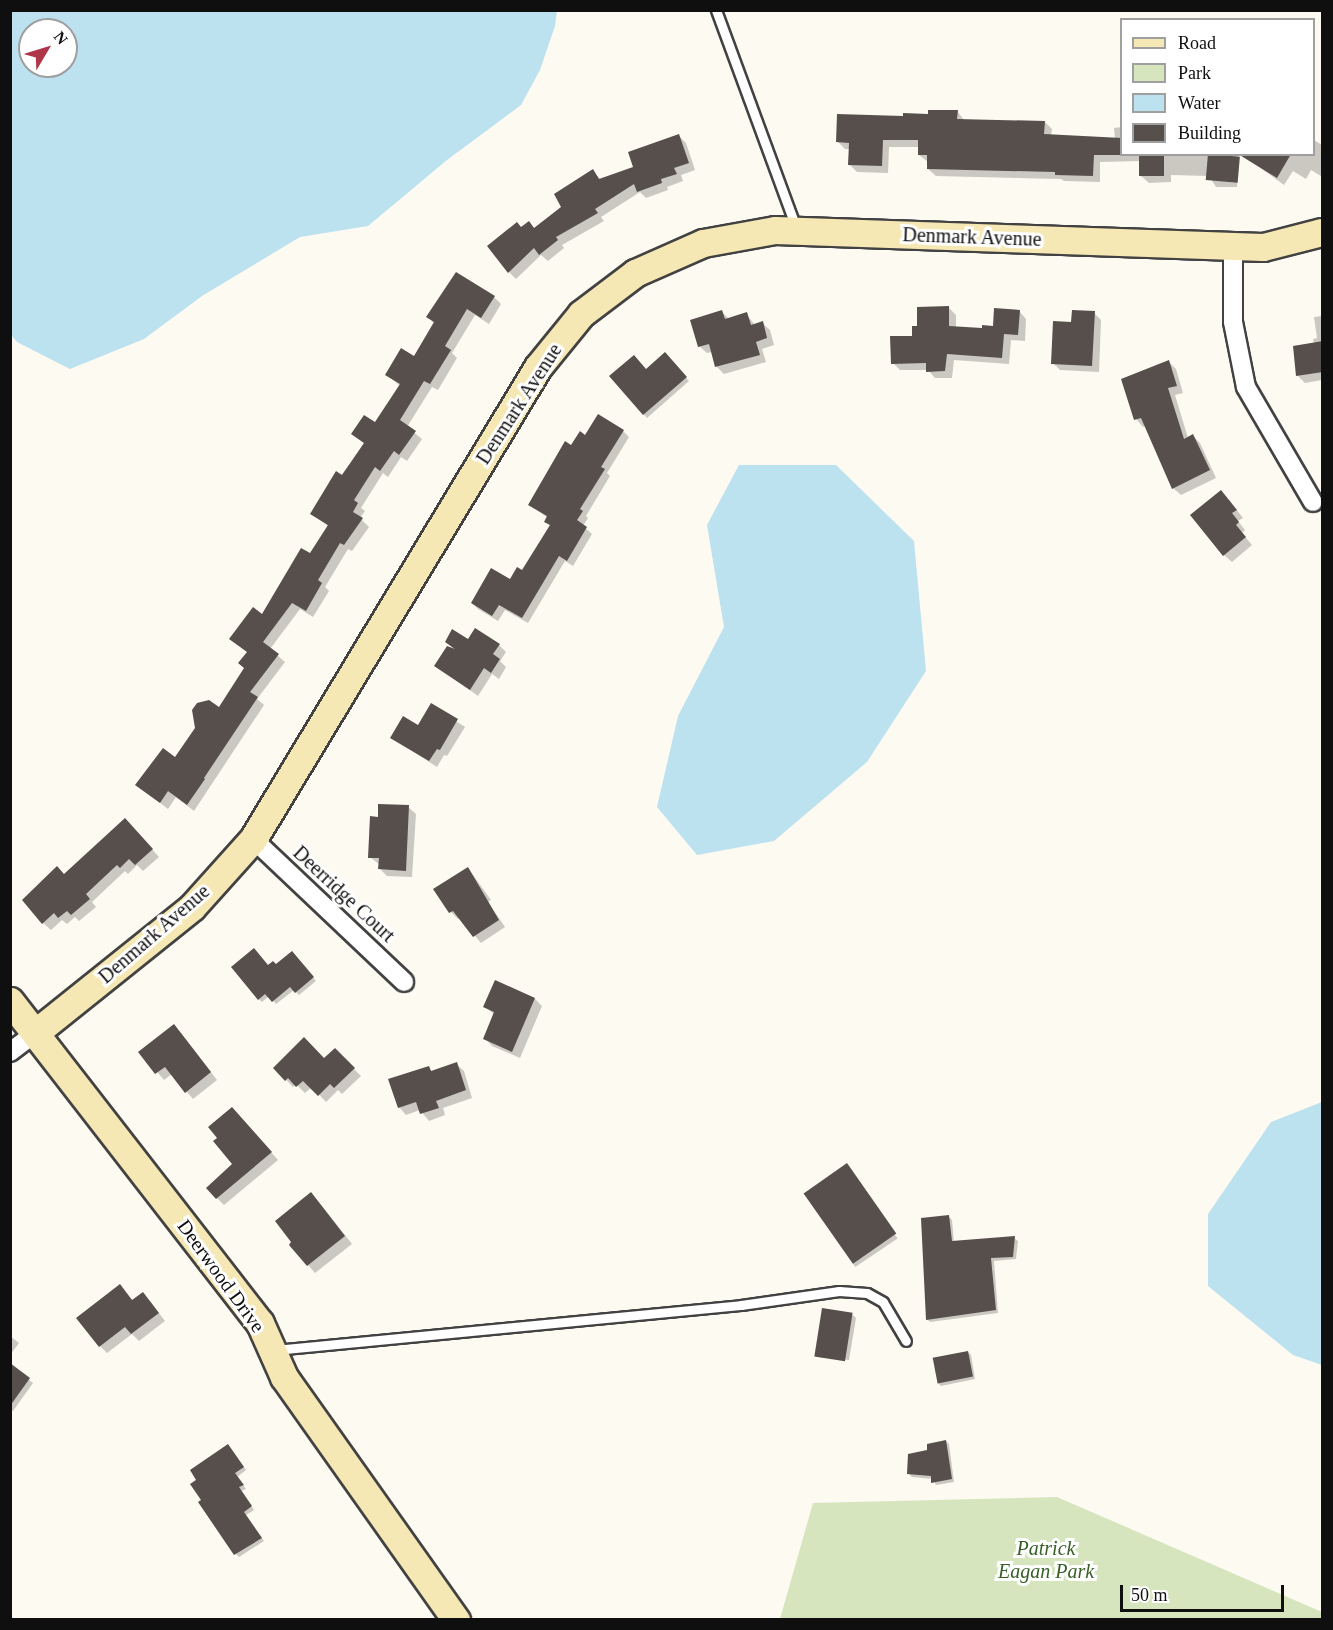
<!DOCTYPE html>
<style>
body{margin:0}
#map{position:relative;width:1333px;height:1630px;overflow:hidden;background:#fdfaf2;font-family:Georgia,serif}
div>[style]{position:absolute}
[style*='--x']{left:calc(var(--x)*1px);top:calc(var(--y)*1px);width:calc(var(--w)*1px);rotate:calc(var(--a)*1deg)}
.green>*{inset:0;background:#d6e5be}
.water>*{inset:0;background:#bce1ef}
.shadow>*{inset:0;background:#0003;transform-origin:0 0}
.building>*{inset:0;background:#564f4c;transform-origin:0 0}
.roads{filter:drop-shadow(2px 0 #424242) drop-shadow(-2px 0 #424242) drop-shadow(0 2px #424242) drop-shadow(0 -2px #424242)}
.lane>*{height:9px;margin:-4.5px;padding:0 4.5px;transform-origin:4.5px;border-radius:4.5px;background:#fff}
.street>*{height:18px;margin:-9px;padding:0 9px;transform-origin:9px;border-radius:9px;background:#fff}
.secondary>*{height:27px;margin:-13.5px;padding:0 13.5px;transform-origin:13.5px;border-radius:13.5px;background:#f6e8b4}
span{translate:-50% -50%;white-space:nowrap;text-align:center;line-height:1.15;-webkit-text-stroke:6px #fff;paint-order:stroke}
.street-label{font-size:20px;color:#0f0f0f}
.park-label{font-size:20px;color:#375f26;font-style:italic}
.frame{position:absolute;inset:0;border:12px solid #0f0f0f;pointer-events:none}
.legend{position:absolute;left:1120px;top:18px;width:195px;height:138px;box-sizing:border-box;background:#fff;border:2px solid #9f9f9f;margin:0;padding:8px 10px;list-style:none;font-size:18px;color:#0f0f0f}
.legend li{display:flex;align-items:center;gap:12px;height:30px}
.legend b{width:30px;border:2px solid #9f9f9f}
.north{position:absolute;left:18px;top:18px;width:60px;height:60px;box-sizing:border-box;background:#fff;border:2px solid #9f9f9f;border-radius:50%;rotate:52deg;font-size:16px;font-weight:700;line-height:24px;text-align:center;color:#0f0f0f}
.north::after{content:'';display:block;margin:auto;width:21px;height:27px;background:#af3648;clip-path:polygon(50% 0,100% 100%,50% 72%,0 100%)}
.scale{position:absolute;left:1120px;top:1585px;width:164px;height:27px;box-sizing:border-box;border:3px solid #0f0f0f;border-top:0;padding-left:8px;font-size:18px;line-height:21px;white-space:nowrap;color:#0f0f0f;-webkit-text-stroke:4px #fff;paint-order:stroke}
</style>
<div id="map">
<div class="green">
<div style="clip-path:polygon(1057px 1497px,1322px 1612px,1322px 1619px,780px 1619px,813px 1503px)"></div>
</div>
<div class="water">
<div style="clip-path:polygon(evenodd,11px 10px,557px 10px,557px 11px,555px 26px,540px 70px,521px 105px,447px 160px,368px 226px,300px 237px,202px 296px,144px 339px,70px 369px,17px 342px,11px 335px,11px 10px,30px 30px,66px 30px,66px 66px,30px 66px,30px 30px)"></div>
<div style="clip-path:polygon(739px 465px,836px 465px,914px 541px,926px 671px,867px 762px,774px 841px,697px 855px,657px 807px,678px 716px,724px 627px,707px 525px)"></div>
<div style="clip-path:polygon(1322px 1102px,1322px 1365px,1293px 1355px,1208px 1286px,1208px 1214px,1271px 1122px)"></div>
</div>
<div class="shadow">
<div style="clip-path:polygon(957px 111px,964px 120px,1045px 122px,1052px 129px,1051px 136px,1115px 139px,1114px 128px,1122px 127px,1122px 154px,1238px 154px,1237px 187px,1216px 187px,1209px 176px,1171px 175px,1171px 182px,1149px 183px,1141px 176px,1141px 161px,1100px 162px,1100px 182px,1064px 181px,1061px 179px,936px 176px,928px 169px,928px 162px,919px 155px,920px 147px,889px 147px,888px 173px,857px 172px,850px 165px,850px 149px,845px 149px,838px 142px,904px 118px)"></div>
<div style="clip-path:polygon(679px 136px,686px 143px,695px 170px,681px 175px,683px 181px,667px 187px,668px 190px,646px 198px,640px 192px,601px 217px,604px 221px,562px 245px,564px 248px,548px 261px,541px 255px,516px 279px,509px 272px,522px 229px,535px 229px,563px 207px,593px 171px,601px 180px,635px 168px)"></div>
<div style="clip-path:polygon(1314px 140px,1322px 145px,1321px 176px,1311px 170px,1306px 179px,1293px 171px,1284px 185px,1251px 161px,1255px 154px,1314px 154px)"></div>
<div style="clip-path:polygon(494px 297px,501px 304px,489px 324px,475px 315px,452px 353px,457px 358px,438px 390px,432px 387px,407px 427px,422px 439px,407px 461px,401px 457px,388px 477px,383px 473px,361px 508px,365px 511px,360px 518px,369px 527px,352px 551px,348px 549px,325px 587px,329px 591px,313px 617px,300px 609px,270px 649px,285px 662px,257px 699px,264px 705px,194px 811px,176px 797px,168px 809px,137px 785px,175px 759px,219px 709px,245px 669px,248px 653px,262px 616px,311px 555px,329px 527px,312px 514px,365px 444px,353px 434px,375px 424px,400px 386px,387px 375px,414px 358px,435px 324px,428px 316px)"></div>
<div style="clip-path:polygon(949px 308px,956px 315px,956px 328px,984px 330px,994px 327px,1019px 311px,1026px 319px,1025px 341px,1011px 340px,1009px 364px,954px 360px,952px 378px,935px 378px,928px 370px,900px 370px,893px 363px,919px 328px)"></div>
<div style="clip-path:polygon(722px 312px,729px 319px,746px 314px,755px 325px,762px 323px,770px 330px,774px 345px,762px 349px,766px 362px,724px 374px,717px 367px,712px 352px,707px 353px,699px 346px)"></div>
<div style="clip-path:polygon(1094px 313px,1101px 320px,1099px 372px,1060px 370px,1053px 363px,1073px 323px)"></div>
<div style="clip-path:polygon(1322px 316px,1322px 380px,1305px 383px,1298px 376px,1314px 344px,1313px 339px,1317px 338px,1314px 317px)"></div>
<div style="clip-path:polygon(665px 354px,689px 381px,647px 418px,611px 376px,646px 370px)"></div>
<div style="clip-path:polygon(1169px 362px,1176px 369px,1183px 393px,1175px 395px,1188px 438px,1193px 436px,1200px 443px,1216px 478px,1181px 495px,1173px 488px,1146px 426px,1143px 427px,1136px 419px)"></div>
<div style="clip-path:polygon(623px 431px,629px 437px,607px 473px,610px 476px,586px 516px,588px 518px,583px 526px,592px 534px,573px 566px,565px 561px,528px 623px,505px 610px,498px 621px,478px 609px,472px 603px,523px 573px,551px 527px,546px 521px,548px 518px,530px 505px,572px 447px,585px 437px)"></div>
<div style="clip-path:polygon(1228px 499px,1243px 518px,1238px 521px,1245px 530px,1242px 533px,1252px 545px,1232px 562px,1224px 555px)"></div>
<div style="clip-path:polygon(469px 641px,499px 645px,506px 652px,500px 661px,506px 667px,499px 679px,492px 674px,478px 696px,436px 666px,455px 651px,447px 642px)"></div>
<div style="clip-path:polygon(431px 705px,465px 727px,447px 756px,444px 755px,437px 767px,392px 738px,418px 727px)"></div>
<div style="clip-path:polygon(408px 807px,416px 814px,412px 877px,387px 876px,380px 869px,380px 865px,370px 857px,379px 818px)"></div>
<div style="clip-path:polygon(132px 827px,159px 857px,143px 871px,137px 865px,128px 874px,125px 871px,92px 902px,96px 907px,79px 921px,75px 917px,67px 924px,62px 920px,51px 930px,43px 923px,64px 875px)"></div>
<div style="clip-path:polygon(468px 868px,491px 900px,488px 902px,505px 927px,481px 943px,460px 918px,458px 919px,451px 912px)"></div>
<div style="clip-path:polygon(295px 956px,316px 981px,299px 995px,294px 990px,276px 1004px,269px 996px,262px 1002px,259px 999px,268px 967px)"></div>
<div style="clip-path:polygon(495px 982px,535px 999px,542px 1006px,520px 1058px,492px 1046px,485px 1038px,495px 1015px,485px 1007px)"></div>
<div style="clip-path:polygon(181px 1033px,217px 1080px,193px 1099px,172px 1074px,164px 1080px,140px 1052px)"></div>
<div style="clip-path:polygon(335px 1050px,361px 1076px,342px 1094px,338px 1090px,326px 1102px,312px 1087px,305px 1093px,296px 1084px,293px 1087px,275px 1068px,324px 1060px)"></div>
<div style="clip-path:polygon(456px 1064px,464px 1071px,472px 1098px,443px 1108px,445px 1115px,429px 1121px,420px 1110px,406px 1115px,399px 1107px,428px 1068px,433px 1072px)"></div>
<div style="clip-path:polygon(239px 1116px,278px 1160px,224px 1205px,217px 1198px,234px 1165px)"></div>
<div style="left:850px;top:1168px;width:85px;height:51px;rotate:56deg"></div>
<div style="clip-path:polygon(318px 1201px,352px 1244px,315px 1273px,308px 1265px)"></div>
<div style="clip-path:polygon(949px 1217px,952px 1220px,954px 1243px,1014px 1238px,1018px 1241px,1016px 1259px,994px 1261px,998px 1313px,930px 1322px,927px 1319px)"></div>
<div style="clip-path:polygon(120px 1286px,133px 1301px,150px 1301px,165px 1321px,139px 1341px,132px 1334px,107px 1353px,100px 1346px)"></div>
<div style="clip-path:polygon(853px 1315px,856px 1318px,849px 1360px,817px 1357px,816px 1356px)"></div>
<div style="clip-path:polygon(10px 1336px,19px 1343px,10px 1355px)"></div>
<div style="clip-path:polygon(968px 1352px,971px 1355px,975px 1379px,941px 1386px,938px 1383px)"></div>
<div style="clip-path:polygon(10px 1365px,33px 1383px,13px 1411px,10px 1409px)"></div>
<div style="clip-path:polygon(946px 1441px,949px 1444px,954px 1482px,936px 1485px,933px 1479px,912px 1477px,909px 1474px,929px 1451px)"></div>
<div style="clip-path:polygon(231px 1449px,246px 1470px,237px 1477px,246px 1489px,241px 1491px,254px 1510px,246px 1515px,264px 1541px,239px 1557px,236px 1554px)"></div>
</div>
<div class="building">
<div style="clip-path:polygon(928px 110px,958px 110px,957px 119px,1045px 121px,1044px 134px,1122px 138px,1122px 155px,1094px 155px,1093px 176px,1055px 175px,1055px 172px,927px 169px,927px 155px,918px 155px,918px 140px,883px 140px,882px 166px,848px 165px,849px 143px,836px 142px,837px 114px,903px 116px,903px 113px,928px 114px)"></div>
<div style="clip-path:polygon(679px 134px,689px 163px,674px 168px,677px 174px,661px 179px,662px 183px,637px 192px,634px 184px,595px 209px,598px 213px,556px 237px,558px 240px,539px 255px,534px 248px,508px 273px,487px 246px,517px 222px,521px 227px,529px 221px,534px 228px,561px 207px,554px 194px,593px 169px,599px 179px,633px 167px,628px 152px)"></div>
<div style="left:1139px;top:154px;width:25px;height:22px"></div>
<div style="left:1208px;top:154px;width:32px;height:26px;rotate:5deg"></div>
<div style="clip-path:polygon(1238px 154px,1291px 154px,1277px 178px)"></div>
<div style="clip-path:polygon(456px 272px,495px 296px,481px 318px,467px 309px,445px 346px,451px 350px,430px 384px,424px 381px,400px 420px,416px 431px,399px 455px,394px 451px,380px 471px,375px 467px,354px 500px,358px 503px,353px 512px,363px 518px,344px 545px,340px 543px,318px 580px,322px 583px,306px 611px,292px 603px,263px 642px,279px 654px,250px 692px,258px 697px,204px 778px,205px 779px,187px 805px,168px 791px,160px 803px,135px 785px,163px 748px,175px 757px,195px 728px,192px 710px,197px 703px,209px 700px,219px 707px,244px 668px,238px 663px,247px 652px,229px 639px,253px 607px,262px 614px,301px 548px,310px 553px,328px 525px,310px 514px,336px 471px,342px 475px,364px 443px,351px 434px,364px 415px,375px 422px,400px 384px,385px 375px,401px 348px,414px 356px,434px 322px,426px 317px)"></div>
<div style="clip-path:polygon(949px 306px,949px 326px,982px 328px,982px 325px,993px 326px,994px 308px,1020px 310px,1018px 335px,1004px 334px,1002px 358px,947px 354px,945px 371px,926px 372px,926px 363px,891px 364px,890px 336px,912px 336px,912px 326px,917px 326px,917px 307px)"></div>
<div style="clip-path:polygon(722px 310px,725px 319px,747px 312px,751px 325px,763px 321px,767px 338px,756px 342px,760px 355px,715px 367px,709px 344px,698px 347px,690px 320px)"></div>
<div style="clip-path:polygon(1072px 310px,1095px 311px,1092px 366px,1051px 364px,1053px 321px,1071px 322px)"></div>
<div style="clip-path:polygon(1323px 341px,1323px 372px,1296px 376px,1293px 346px)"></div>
<div style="clip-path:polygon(665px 352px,687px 377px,643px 415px,609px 376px,634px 355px,646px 369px)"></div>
<div style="clip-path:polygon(1169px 360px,1177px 386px,1168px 388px,1184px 439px,1193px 434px,1210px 470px,1172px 489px,1141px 418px,1134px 420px,1121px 379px)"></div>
<div style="clip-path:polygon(598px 414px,624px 430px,601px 467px,605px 469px,580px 509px,583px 511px,577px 520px,587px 527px,567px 561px,559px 556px,522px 618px,499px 605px,492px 616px,471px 603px,491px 568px,510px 579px,517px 567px,522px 570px,550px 525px,544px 522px,547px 516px,528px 505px,565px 441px,571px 445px,580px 431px,585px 435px)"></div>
<div style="clip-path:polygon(1221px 490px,1237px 510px,1232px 513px,1239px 522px,1236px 525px,1246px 537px,1223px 556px,1190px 515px)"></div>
<div style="clip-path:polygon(475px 628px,500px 644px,493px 654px,500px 659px,491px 673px,484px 668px,470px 690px,434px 666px,447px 646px,455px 649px,445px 642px,452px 629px,468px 639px)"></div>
<div style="clip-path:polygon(431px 703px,458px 719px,440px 750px,437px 749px,429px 761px,390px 738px,403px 716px,418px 725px)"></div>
<div style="clip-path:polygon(378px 804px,409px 805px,406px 871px,378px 869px,379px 858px,368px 858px,370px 816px,378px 817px)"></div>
<div style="clip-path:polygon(125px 818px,153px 849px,135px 865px,129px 859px,120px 868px,117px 865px,86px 894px,90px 899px,71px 915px,67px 911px,58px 918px,54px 913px,42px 924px,22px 900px,57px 866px,64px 874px)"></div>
<div style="clip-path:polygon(468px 867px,499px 920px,473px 937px,453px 911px,449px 913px,433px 889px)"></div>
<div style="clip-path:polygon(254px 948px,268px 965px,273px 961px,276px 964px,292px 951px,314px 977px,295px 993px,290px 987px,272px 1002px,265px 994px,258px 1000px,231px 967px)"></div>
<div style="clip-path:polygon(495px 980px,535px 998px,512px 1052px,483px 1039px,494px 1012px,483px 1007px)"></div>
<div style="clip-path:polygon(174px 1024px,211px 1072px,185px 1093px,165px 1067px,155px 1074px,138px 1052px)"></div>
<div style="clip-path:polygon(304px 1037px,324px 1058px,335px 1048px,355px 1068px,334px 1088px,330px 1084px,318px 1096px,303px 1081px,296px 1087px,288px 1078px,285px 1081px,273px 1068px)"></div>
<div style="clip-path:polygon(457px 1062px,466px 1090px,436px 1101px,439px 1108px,420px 1114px,416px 1102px,398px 1108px,388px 1079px,429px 1066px,431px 1071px)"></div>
<div style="clip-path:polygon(232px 1107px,272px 1152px,216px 1199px,206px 1188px,232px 1164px,213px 1141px,217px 1138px,208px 1127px)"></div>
<div style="left:847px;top:1163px;width:86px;height:53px;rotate:55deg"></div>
<div style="clip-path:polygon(311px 1192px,345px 1236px,307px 1266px,289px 1245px,291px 1242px,275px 1221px)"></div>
<div style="clip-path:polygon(949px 1215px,952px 1241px,1015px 1236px,1013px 1257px,991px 1258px,996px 1310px,926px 1320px,921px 1218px)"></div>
<div style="clip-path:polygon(120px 1284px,132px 1300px,143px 1292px,159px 1313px,131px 1334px,125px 1327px,99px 1347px,76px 1318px)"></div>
<div style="left:822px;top:1308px;width:31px;height:49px;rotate:9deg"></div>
<div style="left:968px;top:1351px;width:26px;height:36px;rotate:79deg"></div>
<div style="clip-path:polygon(10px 1363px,30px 1378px,10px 1406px)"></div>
<div style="clip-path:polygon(946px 1440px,952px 1479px,931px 1483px,931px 1476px,907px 1474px,908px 1454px,927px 1450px,927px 1444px)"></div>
<div style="clip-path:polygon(228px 1444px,244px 1467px,235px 1473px,244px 1485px,239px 1487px,252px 1506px,244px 1512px,262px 1538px,234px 1555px,198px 1502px,201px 1500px,190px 1484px,196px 1480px,190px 1470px)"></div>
</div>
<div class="roads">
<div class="lane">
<div style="--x:716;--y:10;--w:232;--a:69.8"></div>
<div style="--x:274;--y:1350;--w:469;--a:-5.5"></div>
<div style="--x:741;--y:1305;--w:99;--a:-8.1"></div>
<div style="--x:839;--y:1291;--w:28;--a:4"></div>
<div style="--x:867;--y:1293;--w:18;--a:29"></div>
<div style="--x:883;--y:1302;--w:45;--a:59.5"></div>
</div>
<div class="street">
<div style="--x:1233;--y:246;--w:76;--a:90"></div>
<div style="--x:1233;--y:322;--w:66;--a:78.7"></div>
<div style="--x:1246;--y:387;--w:133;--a:59.8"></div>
<div style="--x:253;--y:839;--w:208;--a:43.4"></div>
<div style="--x:10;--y:1052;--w:31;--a:-37"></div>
</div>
<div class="secondary">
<div style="--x:10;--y:1001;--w:408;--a:52.2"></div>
<div style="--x:260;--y:1323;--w:59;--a:66"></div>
<div style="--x:284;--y:1377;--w:298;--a:54.7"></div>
<div style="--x:35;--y:1033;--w:201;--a:-38.7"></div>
<div style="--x:192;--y:907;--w:91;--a:-48.1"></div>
<div style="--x:253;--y:839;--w:551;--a:-58.88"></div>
<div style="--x:538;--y:367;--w:68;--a:-50.9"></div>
<div style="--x:581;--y:314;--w:68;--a:-37.2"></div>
<div style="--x:635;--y:273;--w:74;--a:-23.8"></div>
<div style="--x:703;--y:243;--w:73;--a:-10.2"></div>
<div style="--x:775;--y:230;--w:488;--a:2"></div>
<div style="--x:1263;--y:247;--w:61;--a:-14.3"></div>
</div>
</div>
<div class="street-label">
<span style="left:972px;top:237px;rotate:2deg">Denmark Avenue</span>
<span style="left:519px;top:404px;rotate:-57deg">Denmark Avenue</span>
<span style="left:344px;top:894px;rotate:43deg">Deerridge Court</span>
<span style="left:154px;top:934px;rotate:-41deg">Denmark Avenue</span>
<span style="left:221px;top:1276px;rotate:54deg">Deerwood Drive</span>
</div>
<div class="park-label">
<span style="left:1046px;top:1560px">Patrick<br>Eagan Park</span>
</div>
<div class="frame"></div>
<ul class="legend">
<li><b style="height:8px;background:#f6e8b4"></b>Road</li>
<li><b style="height:16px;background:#d6e5be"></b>Park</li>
<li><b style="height:16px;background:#bce1ef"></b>Water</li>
<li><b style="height:16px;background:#564f4c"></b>Building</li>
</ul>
<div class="north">N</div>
<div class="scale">50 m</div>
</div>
